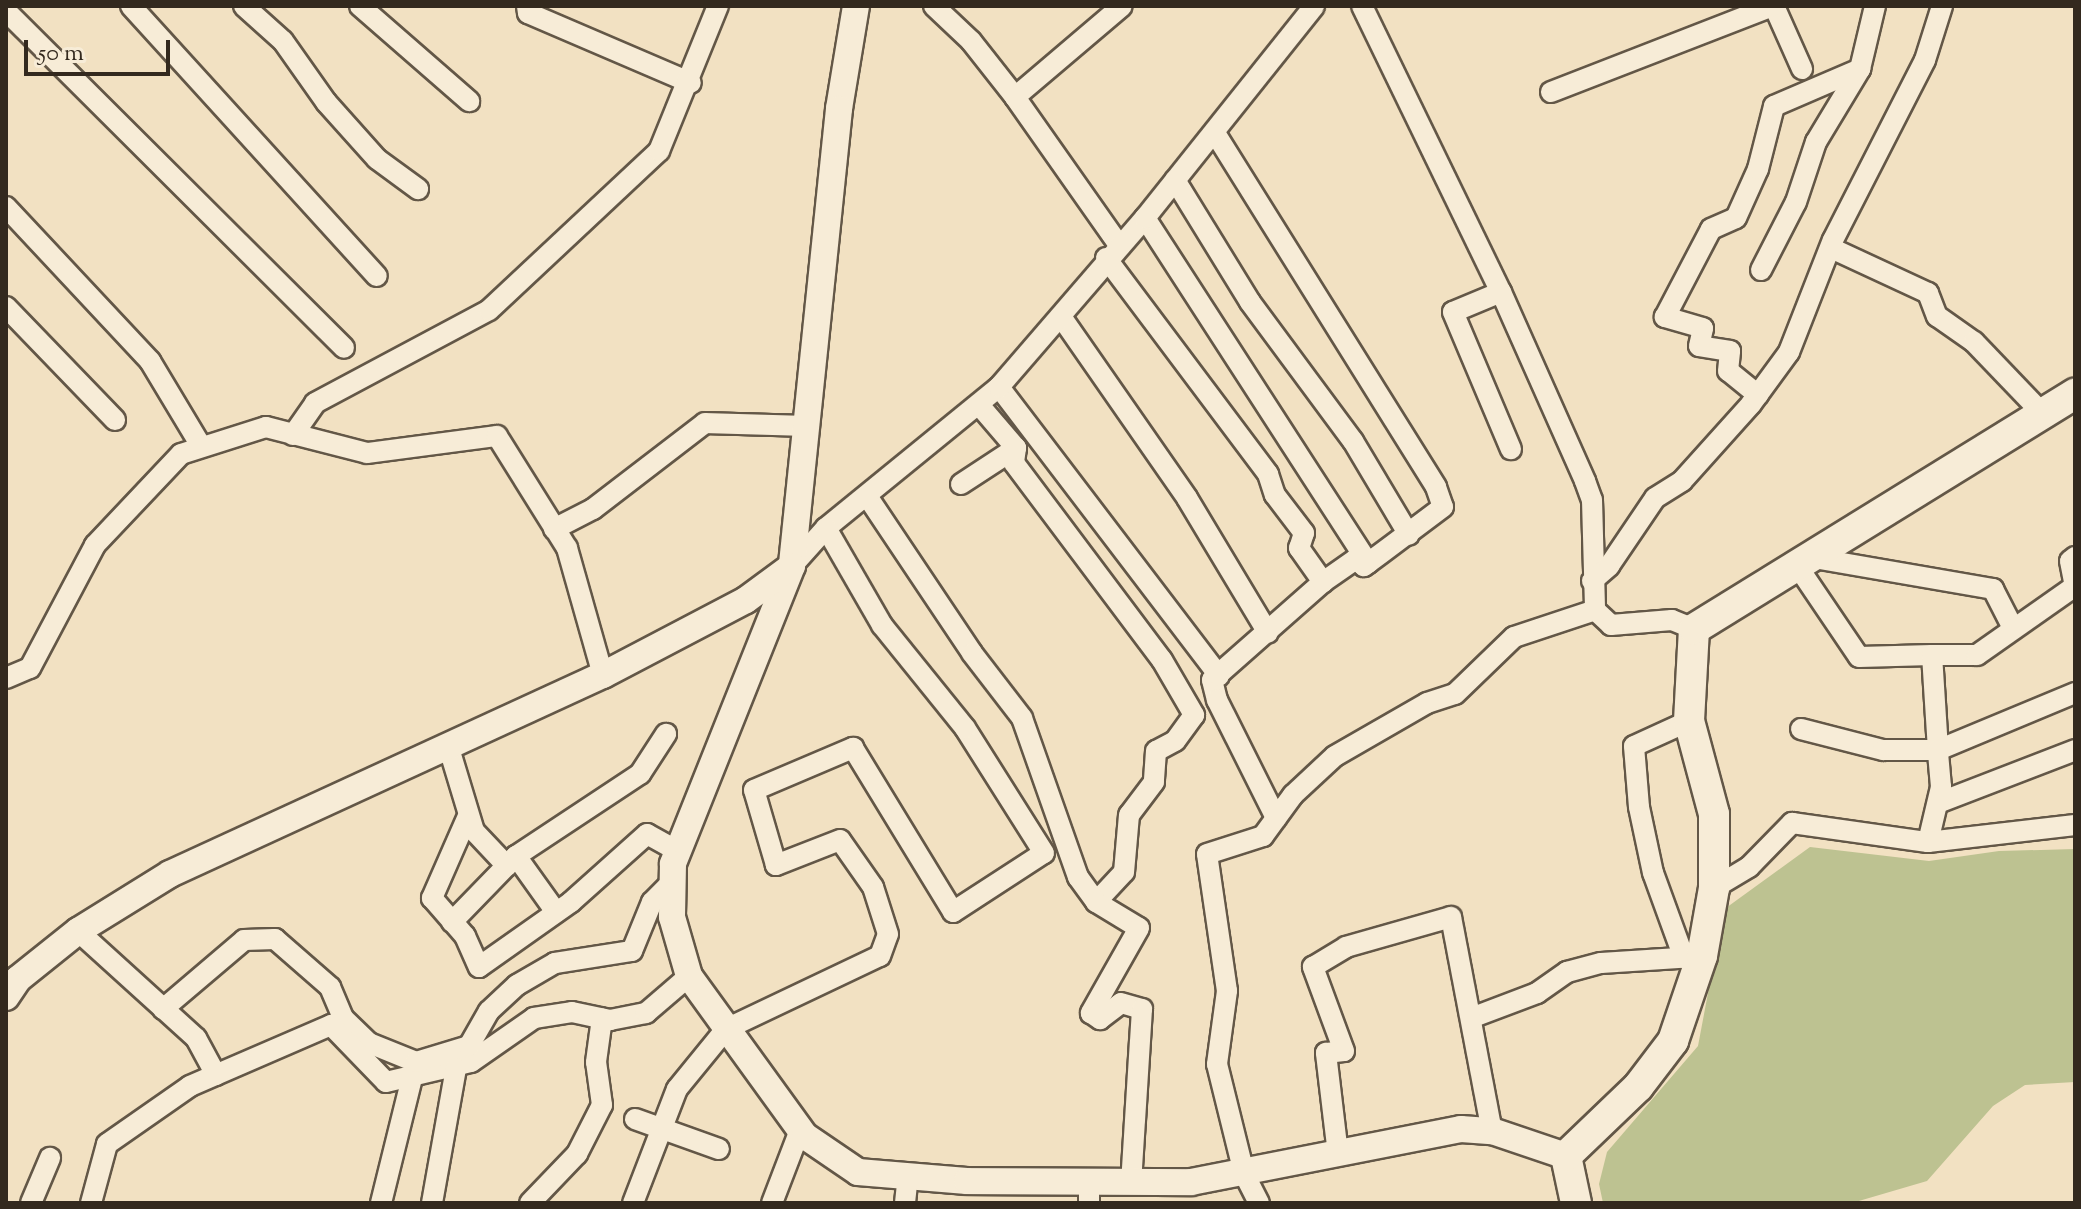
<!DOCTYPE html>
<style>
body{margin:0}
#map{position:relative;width:2081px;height:1209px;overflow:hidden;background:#f2e1c2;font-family:"Sorts Mill Goudy",serif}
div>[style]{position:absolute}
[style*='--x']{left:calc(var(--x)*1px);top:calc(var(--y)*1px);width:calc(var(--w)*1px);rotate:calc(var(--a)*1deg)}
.green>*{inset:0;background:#bdc291}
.roads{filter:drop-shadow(2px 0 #635747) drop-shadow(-2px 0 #635747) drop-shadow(0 2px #635747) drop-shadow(0 -2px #635747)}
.minor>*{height:20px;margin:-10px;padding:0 10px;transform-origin:10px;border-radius:10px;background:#f7ecd7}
.tertiary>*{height:26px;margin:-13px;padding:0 13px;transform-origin:13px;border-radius:13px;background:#f7ecd7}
.secondary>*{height:30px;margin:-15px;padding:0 15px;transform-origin:15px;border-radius:15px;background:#f7ecd7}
span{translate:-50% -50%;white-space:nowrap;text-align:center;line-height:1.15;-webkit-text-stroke:6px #f7ecd7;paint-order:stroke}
.frame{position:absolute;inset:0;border:8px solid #33291e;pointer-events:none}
.scale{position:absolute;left:24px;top:40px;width:146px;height:36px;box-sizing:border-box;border:4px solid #33291e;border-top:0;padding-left:10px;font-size:24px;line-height:28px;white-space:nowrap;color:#33291e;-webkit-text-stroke:6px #f7ecd7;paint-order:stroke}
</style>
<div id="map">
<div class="green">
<div style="clip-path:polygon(1810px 847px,1929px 861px,1999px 851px,2075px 849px,2075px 1082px,2025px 1085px,1993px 1106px,1927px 1181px,1852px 1203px,1603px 1203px,1599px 1184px,1607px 1152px,1698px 1046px,1718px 940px,1719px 913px)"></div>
</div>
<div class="roads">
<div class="minor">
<div style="--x:131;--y:6;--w:365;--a:47.7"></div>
<div style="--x:244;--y:6;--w:52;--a:41.9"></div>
<div style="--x:283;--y:41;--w:75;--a:54.8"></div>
<div style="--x:326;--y:102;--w:76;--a:48.2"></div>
<div style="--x:377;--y:159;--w:51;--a:36.2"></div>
<div style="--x:360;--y:6;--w:145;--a:41.1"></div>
<div style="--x:527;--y:6;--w:7;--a:82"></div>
<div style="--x:528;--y:13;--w:177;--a:23.2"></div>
<div style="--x:934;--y:6;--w:51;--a:43.4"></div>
<div style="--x:971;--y:41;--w:71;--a:51.8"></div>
<div style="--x:1362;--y:6;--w:318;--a:64.1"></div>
<div style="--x:1501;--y:292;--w:207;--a:66"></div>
<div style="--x:1585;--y:481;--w:20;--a:70"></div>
<div style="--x:1592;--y:500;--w:110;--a:88.4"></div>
<div style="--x:1595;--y:610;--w:22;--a:43"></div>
<div style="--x:1611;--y:625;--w:61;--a:-4.7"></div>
<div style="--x:1672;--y:620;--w:24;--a:22"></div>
<div style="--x:1774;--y:6;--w:69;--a:66"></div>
<div style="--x:6;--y:11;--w:477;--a:44.9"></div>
<div style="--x:1551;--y:92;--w:238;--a:-21.2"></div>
<div style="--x:1215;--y:133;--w:417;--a:58"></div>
<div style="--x:1436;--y:487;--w:21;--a:71"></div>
<div style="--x:1443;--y:507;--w:99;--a:143.2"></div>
<div style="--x:1364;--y:566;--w:11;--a:-139"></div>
<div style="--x:1356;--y:559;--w:40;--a:145.1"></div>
<div style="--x:1323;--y:582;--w:148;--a:138.6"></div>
<div style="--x:1212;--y:680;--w:21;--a:76"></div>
<div style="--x:1217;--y:700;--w:132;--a:63.4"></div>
<div style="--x:1175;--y:180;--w:143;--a:58.4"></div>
<div style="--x:1250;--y:302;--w:173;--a:53.5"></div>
<div style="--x:1353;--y:441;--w:109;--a:59.2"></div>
<div style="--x:6;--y:207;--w:211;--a:46.9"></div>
<div style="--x:150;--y:361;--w:99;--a:59"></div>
<div style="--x:1145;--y:218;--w:411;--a:57.1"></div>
<div style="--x:1119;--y:245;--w:181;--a:-125.1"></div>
<div style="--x:1015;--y:97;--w:140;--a:-40.4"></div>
<div style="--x:1831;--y:248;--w:107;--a:24.9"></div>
<div style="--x:1928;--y:293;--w:25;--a:69"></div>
<div style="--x:1937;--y:316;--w:45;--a:35.1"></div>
<div style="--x:1974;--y:342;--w:103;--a:46.2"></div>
<div style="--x:1106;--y:258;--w:270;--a:53.1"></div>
<div style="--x:1268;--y:474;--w:22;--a:72"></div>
<div style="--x:1275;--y:495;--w:48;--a:52.7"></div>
<div style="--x:1304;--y:533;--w:16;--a:108"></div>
<div style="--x:1299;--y:548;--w:42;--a:54.8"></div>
<div style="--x:1761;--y:270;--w:76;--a:-62.8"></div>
<div style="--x:1796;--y:202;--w:63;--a:-71.6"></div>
<div style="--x:1816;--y:142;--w:85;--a:-58.9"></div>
<div style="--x:1501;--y:292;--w:52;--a:157.4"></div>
<div style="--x:1453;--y:312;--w:149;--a:67.1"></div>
<div style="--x:6;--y:307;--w:157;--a:46"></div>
<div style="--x:1062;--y:318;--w:219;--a:55.2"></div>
<div style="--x:1187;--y:498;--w:157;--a:59"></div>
<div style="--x:999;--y:387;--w:363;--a:52.7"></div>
<div style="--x:1758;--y:395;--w:38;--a:-141"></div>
<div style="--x:1728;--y:371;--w:20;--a:-84"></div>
<div style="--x:1730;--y:351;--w:31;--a:-171"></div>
<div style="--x:1699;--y:346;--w:18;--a:-77"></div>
<div style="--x:1703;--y:328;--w:40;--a:-164"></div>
<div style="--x:1665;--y:317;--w:99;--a:-62.4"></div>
<div style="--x:1711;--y:229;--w:27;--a:-24"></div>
<div style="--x:1736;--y:218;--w:54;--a:-65.8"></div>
<div style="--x:1758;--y:169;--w:65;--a:-75.7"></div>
<div style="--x:1774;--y:106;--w:94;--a:-23.3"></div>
<div style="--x:1860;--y:69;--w:65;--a:-76.6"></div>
<div style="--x:980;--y:406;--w:55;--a:49.4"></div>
<div style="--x:1016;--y:448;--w:15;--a:98"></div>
<div style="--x:1014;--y:463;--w:246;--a:53.1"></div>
<div style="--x:1162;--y:660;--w:64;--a:59.8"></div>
<div style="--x:1194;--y:715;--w:32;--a:126"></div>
<div style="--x:1175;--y:741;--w:21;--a:152"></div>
<div style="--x:1156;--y:751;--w:31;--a:94"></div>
<div style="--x:1154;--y:782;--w:41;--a:127.1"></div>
<div style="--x:1129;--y:815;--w:57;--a:95"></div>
<div style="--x:1124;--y:872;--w:41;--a:133"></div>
<div style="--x:293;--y:435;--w:39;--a:-55"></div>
<div style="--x:315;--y:403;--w:197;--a:-28.1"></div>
<div style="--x:489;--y:310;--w:233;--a:-43.1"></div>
<div style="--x:659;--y:151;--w:157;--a:-67.9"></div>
<div style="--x:961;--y:484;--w:66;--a:-33.2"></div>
<div style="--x:867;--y:496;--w:189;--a:56.2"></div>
<div style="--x:972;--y:653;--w:82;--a:52.4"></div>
<div style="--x:1022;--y:718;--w:169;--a:70.6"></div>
<div style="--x:1078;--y:877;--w:31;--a:54"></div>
<div style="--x:1096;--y:902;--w:50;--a:31.2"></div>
<div style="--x:1139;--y:928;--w:98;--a:119.5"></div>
<div style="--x:1091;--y:1013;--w:11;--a:34"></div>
<div style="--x:1100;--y:1019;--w:26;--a:-37"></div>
<div style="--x:1121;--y:1003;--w:22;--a:16"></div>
<div style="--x:1142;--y:1009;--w:173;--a:93.6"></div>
<div style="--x:554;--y:529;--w:44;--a:-27.1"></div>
<div style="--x:593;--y:509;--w:141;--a:-37.5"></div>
<div style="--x:705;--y:423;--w:101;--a:1.7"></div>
<div style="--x:1808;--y:557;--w:188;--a:9.8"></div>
<div style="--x:1993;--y:589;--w:44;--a:62.9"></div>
<div style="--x:2075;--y:557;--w:6;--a:141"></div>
<div style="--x:2070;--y:561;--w:25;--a:79"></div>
<div style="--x:1796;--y:564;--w:112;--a:55.9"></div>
<div style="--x:1859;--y:657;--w:73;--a:-1.6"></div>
<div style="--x:792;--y:566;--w:51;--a:-48.2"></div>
<div style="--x:826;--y:528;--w:223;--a:-39.2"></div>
<div style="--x:999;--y:387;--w:223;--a:-49.2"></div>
<div style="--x:1145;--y:218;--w:271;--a:-51.4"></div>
<div style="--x:1592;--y:581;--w:23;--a:-41"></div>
<div style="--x:1609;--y:566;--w:82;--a:-55.9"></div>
<div style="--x:1655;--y:498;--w:32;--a:-32"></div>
<div style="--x:1682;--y:481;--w:103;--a:-48.1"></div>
<div style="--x:1751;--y:404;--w:64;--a:-53.8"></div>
<div style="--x:1789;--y:352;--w:120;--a:-68.6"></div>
<div style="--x:1833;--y:240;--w:202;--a:-62.9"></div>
<div style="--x:1925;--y:60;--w:57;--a:-72.5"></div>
<div style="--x:6;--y:678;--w:26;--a:-23"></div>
<div style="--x:30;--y:668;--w:139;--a:-62.1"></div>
<div style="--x:95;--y:545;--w:125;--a:-46.6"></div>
<div style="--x:181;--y:454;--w:89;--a:-17.6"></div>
<div style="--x:266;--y:427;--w:104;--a:14.4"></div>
<div style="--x:367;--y:453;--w:131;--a:-7.5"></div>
<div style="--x:497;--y:436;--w:132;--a:58"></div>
<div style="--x:567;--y:548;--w:132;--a:74.2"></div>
<div style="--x:1801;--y:729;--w:85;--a:14.4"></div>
<div style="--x:1883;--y:750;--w:55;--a:0"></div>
<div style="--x:1938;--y:750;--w:95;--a:-93.6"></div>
<div style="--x:1932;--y:655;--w:45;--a:0"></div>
<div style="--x:1977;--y:655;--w:120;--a:-35.1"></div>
<div style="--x:448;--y:745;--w:90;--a:73.2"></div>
<div style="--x:474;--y:831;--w:48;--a:46.7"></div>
<div style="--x:1938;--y:803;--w:147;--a:-21.1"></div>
<div style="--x:468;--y:816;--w:90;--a:113.7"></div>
<div style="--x:432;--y:898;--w:50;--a:49"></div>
<div style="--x:465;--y:936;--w:34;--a:66"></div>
<div style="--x:479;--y:967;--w:113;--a:-35.2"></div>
<div style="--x:571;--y:902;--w:102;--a:-41.8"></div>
<div style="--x:647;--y:834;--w:35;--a:29"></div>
<div style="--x:1928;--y:842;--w:57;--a:-76.7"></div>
<div style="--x:1941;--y:787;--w:37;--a:-95"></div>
<div style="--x:1938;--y:750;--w:148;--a:-22.6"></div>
<div style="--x:516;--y:856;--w:69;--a:54.5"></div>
<div style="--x:1714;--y:888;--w:41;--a:-31"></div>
<div style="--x:1749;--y:867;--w:62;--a:-45.7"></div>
<div style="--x:1792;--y:823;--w:137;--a:8"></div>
<div style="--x:1928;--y:842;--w:148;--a:-6.6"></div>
<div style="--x:452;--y:922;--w:92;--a:-45.9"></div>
<div style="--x:516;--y:856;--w:149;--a:-33.5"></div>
<div style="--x:640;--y:774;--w:48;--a:-57"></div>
<div style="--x:78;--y:931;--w:159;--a:42.2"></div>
<div style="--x:196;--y:1038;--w:42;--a:61.6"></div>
<div style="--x:1684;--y:958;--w:90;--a:-110"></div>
<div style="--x:1653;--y:873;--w:67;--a:-102"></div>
<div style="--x:1639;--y:807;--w:61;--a:-94.7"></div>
<div style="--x:1634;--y:746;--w:60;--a:-24.4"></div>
<div style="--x:163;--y:1009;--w:106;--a:-40.4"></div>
<div style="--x:244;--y:940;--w:31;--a:-2"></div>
<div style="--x:275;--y:939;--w:73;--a:41.1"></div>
<div style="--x:330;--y:987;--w:34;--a:67"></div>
<div style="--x:343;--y:1018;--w:36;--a:44"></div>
<div style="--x:369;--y:1043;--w:51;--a:22"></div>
<div style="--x:1471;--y:1018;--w:71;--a:-20.7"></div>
<div style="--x:1537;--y:993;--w:37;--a:-35"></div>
<div style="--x:1567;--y:972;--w:35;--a:-15"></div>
<div style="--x:1601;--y:963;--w:93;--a:-3.7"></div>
<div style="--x:635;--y:1119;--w:89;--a:19.7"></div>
<div style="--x:1338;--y:1154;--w:102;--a:-96.8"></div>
<div style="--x:1326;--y:1053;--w:18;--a:-6"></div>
<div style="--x:1344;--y:1051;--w:90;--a:-110.3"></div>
<div style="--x:1313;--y:967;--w:39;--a:-31"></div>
<div style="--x:1346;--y:947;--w:109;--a:-15.9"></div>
<div style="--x:1451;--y:917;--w:218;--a:79.2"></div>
<div style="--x:31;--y:1203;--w:49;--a:-67.1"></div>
<div style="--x:91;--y:1203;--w:61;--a:-74.8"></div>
<div style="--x:107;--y:1144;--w:101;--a:-34.9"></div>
<div style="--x:190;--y:1086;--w:154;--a:-23.4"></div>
<div style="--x:331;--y:1025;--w:79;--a:46"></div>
<div style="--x:386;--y:1082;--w:87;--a:-13.2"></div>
<div style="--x:471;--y:1062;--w:77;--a:-34.9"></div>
<div style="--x:534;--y:1018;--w:38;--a:-9"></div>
<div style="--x:572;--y:1012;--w:39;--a:12"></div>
<div style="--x:610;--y:1020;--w:37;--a:-11"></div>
<div style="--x:646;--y:1013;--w:57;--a:-40.7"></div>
<div style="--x:381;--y:1203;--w:145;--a:-76.1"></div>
<div style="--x:416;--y:1062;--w:55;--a:-16.8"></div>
<div style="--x:469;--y:1046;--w:40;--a:-60.3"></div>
<div style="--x:489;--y:1011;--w:38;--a:-43"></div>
<div style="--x:517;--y:985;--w:44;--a:-30.1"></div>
<div style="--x:555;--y:963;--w:78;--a:-8.9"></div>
<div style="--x:632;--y:951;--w:53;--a:-67.8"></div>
<div style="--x:652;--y:902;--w:27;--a:-45"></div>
<div style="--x:432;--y:1203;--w:137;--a:-79.9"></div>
<div style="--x:530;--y:1203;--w:68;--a:-46.2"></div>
<div style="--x:577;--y:1154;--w:55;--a:-63"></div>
<div style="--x:602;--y:1105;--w:43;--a:-97.9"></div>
<div style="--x:596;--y:1062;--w:44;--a:-82.2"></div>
<div style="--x:633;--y:1203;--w:122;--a:-68.9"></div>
<div style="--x:677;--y:1089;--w:77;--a:-50.8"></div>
<div style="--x:726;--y:1029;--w:170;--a:-25.4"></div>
<div style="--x:880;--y:956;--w:23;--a:-70"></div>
<div style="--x:888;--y:934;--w:49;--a:-107.7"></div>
<div style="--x:873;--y:887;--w:57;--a:-125.1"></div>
<div style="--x:840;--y:840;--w:69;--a:158.7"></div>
<div style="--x:776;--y:865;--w:78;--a:-106.3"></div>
<div style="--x:754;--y:790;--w:108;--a:-23"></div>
<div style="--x:853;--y:748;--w:192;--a:58.6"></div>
<div style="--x:953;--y:912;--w:108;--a:-33"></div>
<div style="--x:1044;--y:853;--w:148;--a:-122.3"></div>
<div style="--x:965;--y:728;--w:132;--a:-128.9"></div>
<div style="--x:882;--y:625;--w:112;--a:-120"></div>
<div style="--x:772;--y:1203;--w:78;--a:-69"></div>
<div style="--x:905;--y:1203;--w:27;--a:-84"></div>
<div style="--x:1089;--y:1203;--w:22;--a:-90"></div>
<div style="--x:1259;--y:1203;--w:34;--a:-117"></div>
<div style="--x:1244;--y:1173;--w:112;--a:-103.9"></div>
<div style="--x:1217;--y:1064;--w:74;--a:-82.2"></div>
<div style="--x:1227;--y:991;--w:138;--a:-98.3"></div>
<div style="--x:1207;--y:854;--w:59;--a:-17.8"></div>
<div style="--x:1263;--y:836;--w:51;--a:-53.8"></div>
<div style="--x:1293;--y:795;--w:57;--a:-42.9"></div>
<div style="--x:1335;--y:756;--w:106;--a:-29.9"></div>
<div style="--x:1427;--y:703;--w:29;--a:-18"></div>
<div style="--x:1455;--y:694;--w:82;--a:-44"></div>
<div style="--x:1514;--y:637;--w:85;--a:-18.4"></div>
</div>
<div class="tertiary">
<div style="--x:856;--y:6;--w:104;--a:99.4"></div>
<div style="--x:839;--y:109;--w:459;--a:95.9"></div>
<div style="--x:792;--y:566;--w:321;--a:111.8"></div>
<div style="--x:673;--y:864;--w:53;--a:91.1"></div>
<div style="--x:672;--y:917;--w:61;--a:73.9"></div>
<div style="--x:689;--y:976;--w:198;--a:54.1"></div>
<div style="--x:805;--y:1136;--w:64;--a:34.2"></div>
<div style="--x:858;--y:1172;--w:109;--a:4.7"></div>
<div style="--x:967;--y:1181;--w:224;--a:0.3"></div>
<div style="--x:1191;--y:1182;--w:275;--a:-11.1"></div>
<div style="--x:1461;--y:1129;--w:31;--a:4"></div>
<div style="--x:1492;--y:1131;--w:78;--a:18.7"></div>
<div style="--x:6;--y:997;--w:22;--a:-56"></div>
<div style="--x:18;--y:979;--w:77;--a:-38.7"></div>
<div style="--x:78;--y:931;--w:108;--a:-31.8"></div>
<div style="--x:170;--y:874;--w:477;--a:-24.7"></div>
<div style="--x:603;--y:675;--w:161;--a:-27.7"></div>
<div style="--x:746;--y:600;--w:57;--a:-36.5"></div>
</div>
<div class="secondary">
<div style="--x:1576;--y:1203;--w:48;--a:-102"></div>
<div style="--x:1566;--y:1156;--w:100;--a:-43.8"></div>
<div style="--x:1638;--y:1087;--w:58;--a:-52.7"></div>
<div style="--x:1673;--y:1041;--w:90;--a:-71.2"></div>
<div style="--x:1702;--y:956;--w:69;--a:-80"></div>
<div style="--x:1714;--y:888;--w:74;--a:-90"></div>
<div style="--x:1714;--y:814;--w:96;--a:-105"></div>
<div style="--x:1689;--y:721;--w:92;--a:-86.9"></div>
<div style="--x:1694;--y:629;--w:448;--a:-31.7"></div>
</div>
</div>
<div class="frame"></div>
<div class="scale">50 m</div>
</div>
